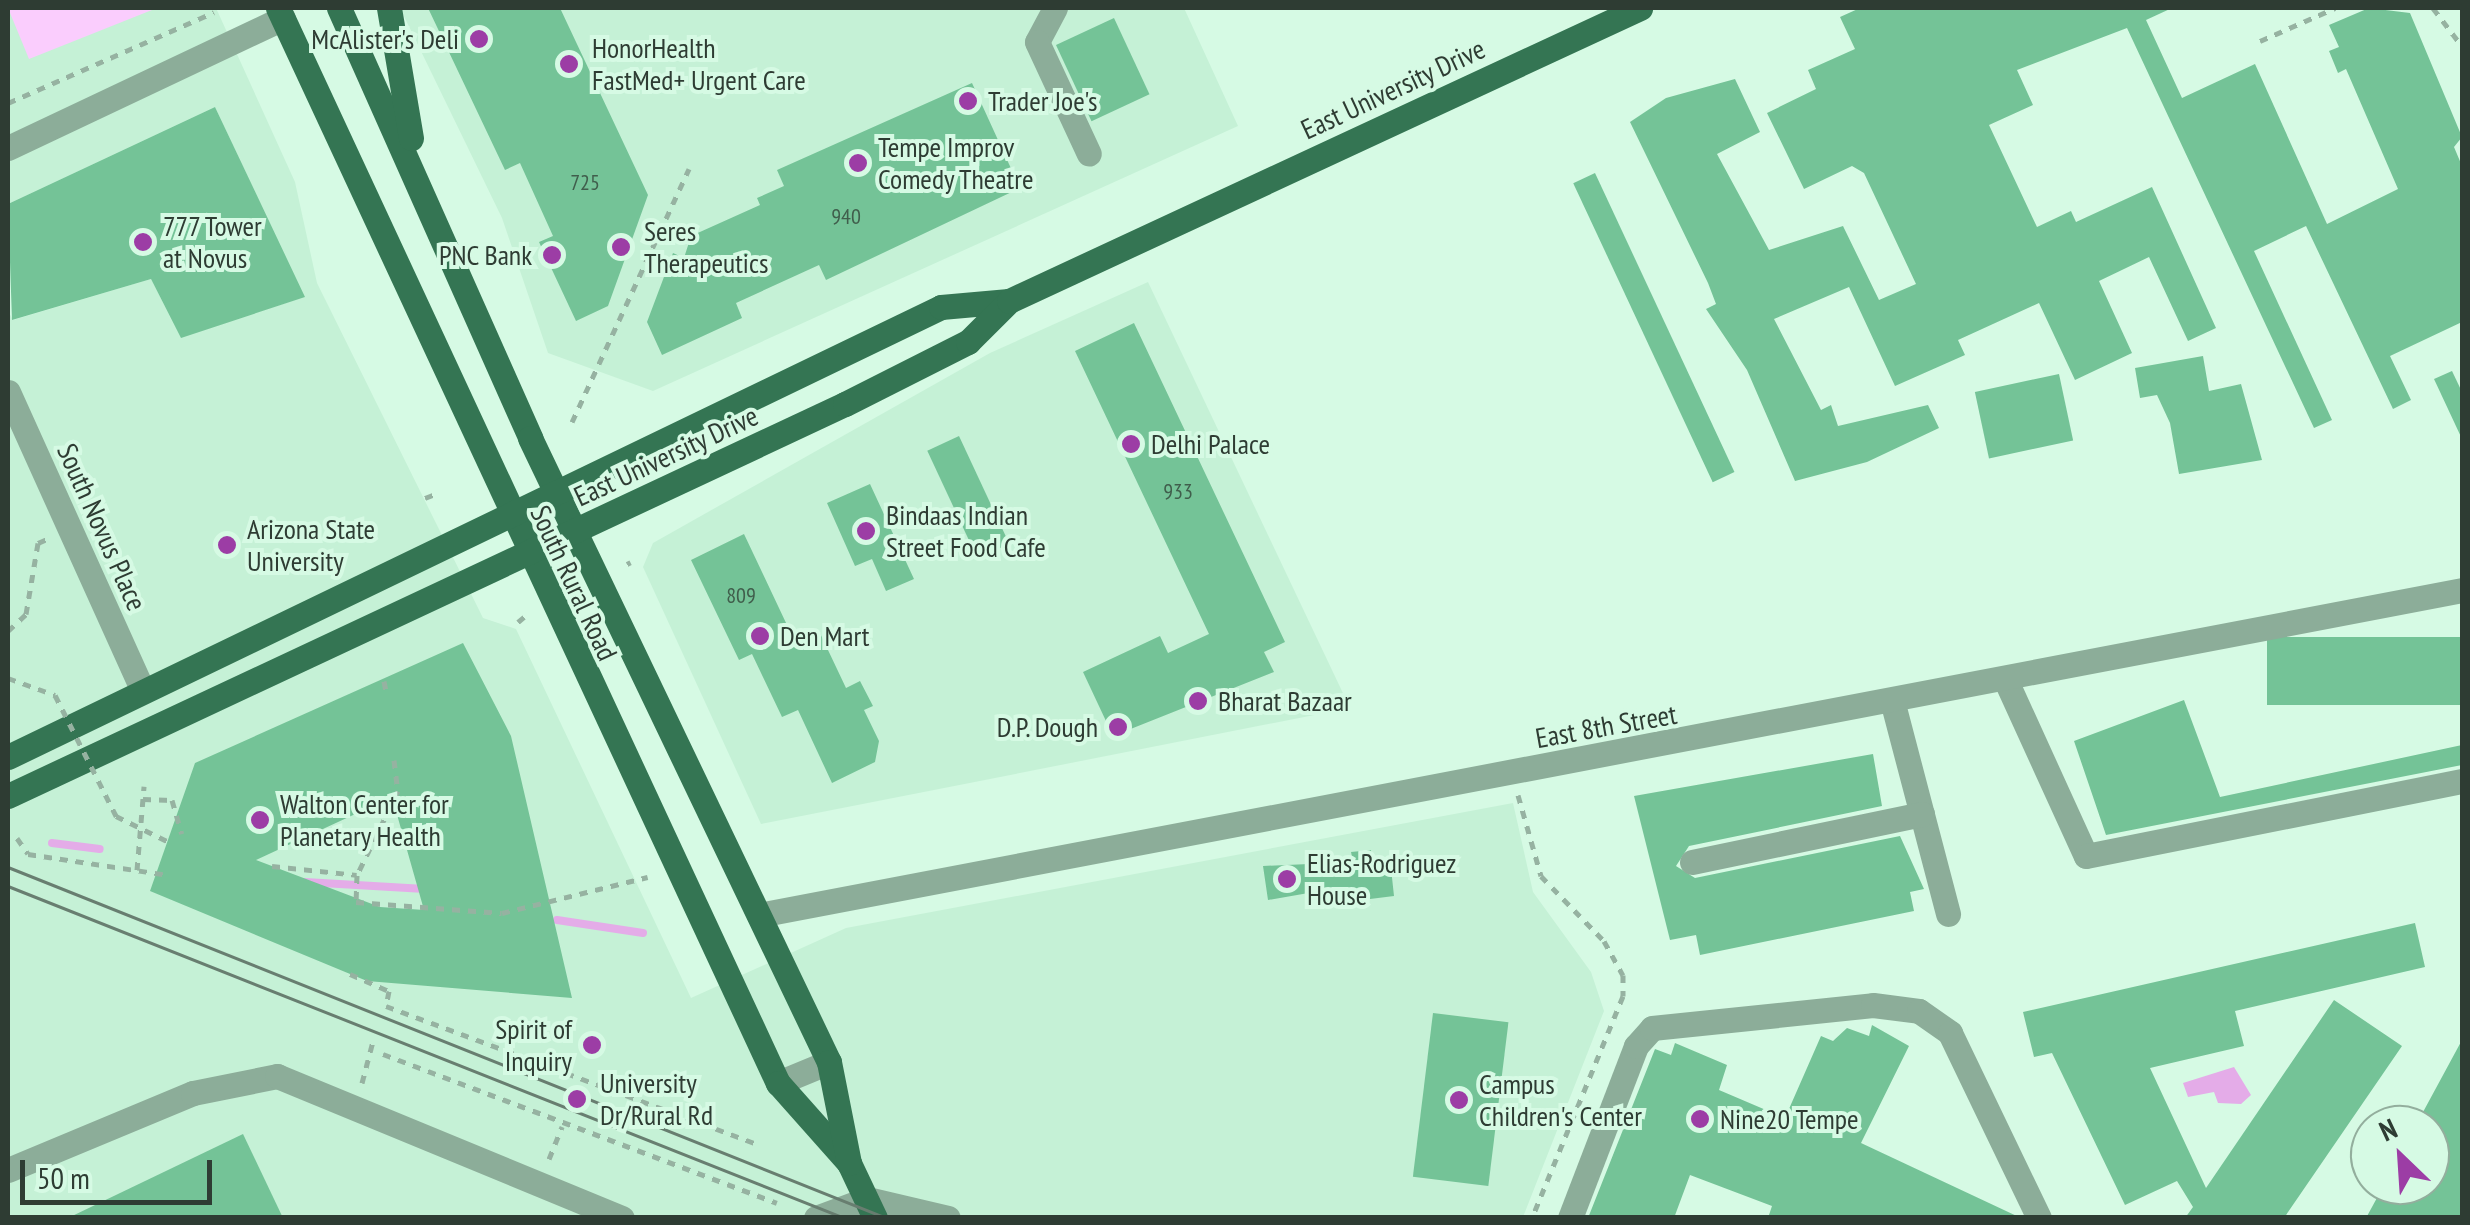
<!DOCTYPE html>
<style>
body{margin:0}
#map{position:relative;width:2470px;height:1225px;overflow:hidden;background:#d6fae4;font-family:"PT Sans Narrow",sans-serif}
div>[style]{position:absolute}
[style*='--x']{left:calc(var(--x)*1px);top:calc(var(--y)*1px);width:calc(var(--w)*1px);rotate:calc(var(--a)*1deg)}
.built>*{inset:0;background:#c5f1d6}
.green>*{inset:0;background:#facdfd}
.water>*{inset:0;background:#e4ace8}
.stream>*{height:8px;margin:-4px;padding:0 4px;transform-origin:4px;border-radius:4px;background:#e4ace8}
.building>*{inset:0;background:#74c397;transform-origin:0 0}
.path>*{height:5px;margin-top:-2.5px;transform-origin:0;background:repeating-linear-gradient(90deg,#96b2a1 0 8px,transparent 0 16px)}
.minor>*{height:25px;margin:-12.5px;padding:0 12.5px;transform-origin:12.5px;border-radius:12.5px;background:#8cad99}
.major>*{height:25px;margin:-12.5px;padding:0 12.5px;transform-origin:12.5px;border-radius:12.5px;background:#347553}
.tram>*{height:2.5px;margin:-1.25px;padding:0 1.25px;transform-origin:1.25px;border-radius:1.25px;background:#687e70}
.path-bridge>*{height:5px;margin-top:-2.5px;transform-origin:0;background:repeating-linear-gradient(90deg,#96b2a1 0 8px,transparent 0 16px)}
.dots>*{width:28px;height:28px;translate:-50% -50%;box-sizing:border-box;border:5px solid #d6fae4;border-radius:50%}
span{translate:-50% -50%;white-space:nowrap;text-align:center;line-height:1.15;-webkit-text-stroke:8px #d6fae4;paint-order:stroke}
.number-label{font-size:22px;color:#405e4c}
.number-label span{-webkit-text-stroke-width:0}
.poi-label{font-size:28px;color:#2e3c33}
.right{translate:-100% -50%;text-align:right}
.left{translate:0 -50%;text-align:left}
.street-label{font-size:28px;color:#2e3c33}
.frame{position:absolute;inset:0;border:10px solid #2e3c33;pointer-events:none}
.north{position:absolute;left:2350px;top:1105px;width:100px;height:100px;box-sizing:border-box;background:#d6fae4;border:2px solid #93ae9d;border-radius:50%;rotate:335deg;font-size:28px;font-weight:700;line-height:40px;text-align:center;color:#2e3c33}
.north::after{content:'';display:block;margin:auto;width:35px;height:45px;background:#9c3da5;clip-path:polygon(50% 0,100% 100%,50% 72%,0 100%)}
.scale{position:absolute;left:20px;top:1160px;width:192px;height:45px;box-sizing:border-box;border:5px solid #2e3c33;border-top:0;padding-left:12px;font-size:30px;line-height:35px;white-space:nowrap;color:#2e3c33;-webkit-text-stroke:8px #d6fae4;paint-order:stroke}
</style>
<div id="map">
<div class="built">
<div style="clip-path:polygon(8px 8px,216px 8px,295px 182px,317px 283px,483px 618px,516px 629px,691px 998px,846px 928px,1513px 803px,1533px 892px,1591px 972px,1604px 1011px,1523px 1217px,8px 1217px,8px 311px,13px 320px,151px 279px,181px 337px,304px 297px,215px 107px,8px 204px)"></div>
<div style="clip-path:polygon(400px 8px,1184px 8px,1238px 126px,653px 391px,548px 353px,502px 218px)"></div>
<div style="clip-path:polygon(1148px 282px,1350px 708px,761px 824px,643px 567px,653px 543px,990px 353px)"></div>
</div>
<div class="green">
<div style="clip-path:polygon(8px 8px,157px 8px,29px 59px)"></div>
</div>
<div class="water">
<div style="clip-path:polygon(2234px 1067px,2251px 1095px,2241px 1104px,2218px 1103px,2214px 1092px,2188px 1097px,2183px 1083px)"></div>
</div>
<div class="stream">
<div style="--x:52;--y:843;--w:48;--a:7.1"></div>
<div style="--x:305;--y:882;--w:120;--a:3.3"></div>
<div style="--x:557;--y:920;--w:87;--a:8.6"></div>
</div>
<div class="building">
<div style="clip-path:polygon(428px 8px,560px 8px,648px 195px,608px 306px,576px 321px,539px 242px,553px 236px,520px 163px,505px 170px)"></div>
<div style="clip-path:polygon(1860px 8px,2172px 8px,2146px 20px,2182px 98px,2255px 64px,2327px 224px,2398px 189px,2346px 69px,2338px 73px,2329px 51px,2339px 47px,2329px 25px,2369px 8px,2410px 13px,2462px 137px,2454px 147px,2462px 166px,2462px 322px,2390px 356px,2411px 400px,2393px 409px,2306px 226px,2254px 251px,2332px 420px,2314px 428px,2127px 28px,2017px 70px,2033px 105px,1989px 125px,2037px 227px,2071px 211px,2076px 222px,2152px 187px,2216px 328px,2188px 341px,2149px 257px,2099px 281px,2132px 353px,2075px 380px,2039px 303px,1958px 340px,1965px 355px,1895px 386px,1849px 287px,1774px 319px,1821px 410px,1831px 405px,1838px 426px,1928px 405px,1939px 428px,1867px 462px,1795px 481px,1747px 370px,1706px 309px,1716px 304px,1708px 283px,1630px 122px,1666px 98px,1735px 79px,1760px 132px,1717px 154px,1769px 250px,1843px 226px,1879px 300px,1916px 284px,1864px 173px,1852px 166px,1804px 189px,1767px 113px,1816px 89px,1808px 70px,1855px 49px,1840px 17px)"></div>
<div style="left:1114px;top:18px;width:84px;height:64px;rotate:65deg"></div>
<div style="clip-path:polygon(972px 83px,1020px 188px,826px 280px,819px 265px,736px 303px,742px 318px,662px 355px,647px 322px,673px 253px,684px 258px,691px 236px,760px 205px,757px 198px,784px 186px,777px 170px)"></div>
<div style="clip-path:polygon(215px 107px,305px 297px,181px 338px,151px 279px,12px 320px,8px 204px)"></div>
<div style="left:1595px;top:173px;width:330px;height:24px;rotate:65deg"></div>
<div style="clip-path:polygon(1134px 323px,1285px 642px,1264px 652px,1274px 672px,1113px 736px,1083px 672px,1160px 636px,1168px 653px,1209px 634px,1075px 351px)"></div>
<div style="clip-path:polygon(2203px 356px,2209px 391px,2241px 384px,2262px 460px,2179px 474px,2170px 423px,2157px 395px,2140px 398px,2135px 368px)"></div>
<div style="clip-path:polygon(2452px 371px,2462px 392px,2462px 439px,2434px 379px)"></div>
<div style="left:2059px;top:374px;width:68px;height:86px;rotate:78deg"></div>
<div style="left:959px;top:436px;width:119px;height:35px;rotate:65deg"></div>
<div style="clip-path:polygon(870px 484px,914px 579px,886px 591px,872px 559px,855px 566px,827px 503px)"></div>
<div style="clip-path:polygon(744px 534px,795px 642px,819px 631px,846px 688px,860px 681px,873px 706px,864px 710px,879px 741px,875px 762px,832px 783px,798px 710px,782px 717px,752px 654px,739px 660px,691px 560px)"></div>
<div style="left:2462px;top:637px;width:68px;height:195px;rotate:90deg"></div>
<div style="clip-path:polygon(evenodd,463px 643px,511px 736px,572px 998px,367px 981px,150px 891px,195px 763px,463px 643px,392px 797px,424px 910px,380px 907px,256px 860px,392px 797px)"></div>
<div style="clip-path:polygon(2184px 700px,2220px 797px,2462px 745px,2462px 765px,2106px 835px,2074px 741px)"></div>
<div style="clip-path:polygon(1873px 754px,1882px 806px,1689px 846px,1676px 866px,1695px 878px,1900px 836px,1924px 889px,1910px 892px,1914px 911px,1700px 955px,1696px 935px,1670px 940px,1634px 796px)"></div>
<div style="clip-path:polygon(1371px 850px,1372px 861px,1390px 859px,1394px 896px,1338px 903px,1337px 888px,1268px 900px,1263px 866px,1353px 862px,1351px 852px)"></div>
<div style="clip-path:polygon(2415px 923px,2425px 967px,2235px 1011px,2244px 1046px,2150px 1068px,2206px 1188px,2334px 1000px,2402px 1046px,2284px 1218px,2185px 1218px,2193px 1207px,2177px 1181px,2125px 1205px,2052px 1053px,2034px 1057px,2023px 1012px)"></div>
<div style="left:1433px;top:1013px;width:76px;height:165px;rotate:7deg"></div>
<div style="clip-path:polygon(1872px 1025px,1909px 1046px,1861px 1143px,2021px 1218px,1768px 1218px,1772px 1206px,1690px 1175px,1674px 1218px,1588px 1218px,1655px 1049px,1671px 1055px,1675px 1043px,1727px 1065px,1719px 1090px,1785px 1118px,1821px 1036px,1833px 1041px,1847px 1028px,1869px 1036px)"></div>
<div style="clip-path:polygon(2462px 1040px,2462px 1218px,2366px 1218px,2384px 1185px,2430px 1185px,2430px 1125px,2416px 1125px)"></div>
<div style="clip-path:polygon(243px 1134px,283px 1218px,68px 1218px)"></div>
</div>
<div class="path">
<div style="--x:2433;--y:8;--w:48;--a:52.7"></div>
<div style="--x:2260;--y:41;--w:82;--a:-23.7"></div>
<div style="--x:8;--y:103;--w:225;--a:-23.8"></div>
<div style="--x:572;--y:422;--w:279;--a:-65.2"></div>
<div style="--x:425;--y:498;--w:9;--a:-21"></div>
<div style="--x:627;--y:564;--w:4;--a:-27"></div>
<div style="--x:518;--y:622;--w:8;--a:-40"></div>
<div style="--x:8;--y:631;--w:25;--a:-43"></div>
<div style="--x:26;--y:614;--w:72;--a:-80.4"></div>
<div style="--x:38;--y:543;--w:10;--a:-24"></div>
<div style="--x:384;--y:681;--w:15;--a:79"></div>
<div style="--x:394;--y:760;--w:31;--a:83"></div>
<div style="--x:398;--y:791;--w:93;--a:116"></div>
<div style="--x:357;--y:875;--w:27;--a:92"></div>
<div style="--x:356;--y:902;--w:146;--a:4.3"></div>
<div style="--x:502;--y:913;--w:150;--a:-13.9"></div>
<div style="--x:1518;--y:795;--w:84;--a:74.1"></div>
<div style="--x:1541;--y:876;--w:91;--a:45.9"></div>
<div style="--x:1604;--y:941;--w:39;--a:61"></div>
<div style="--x:1623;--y:975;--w:21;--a:90"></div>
<div style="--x:1623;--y:996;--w:240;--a:112.3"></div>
<div style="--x:143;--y:799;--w:29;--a:2"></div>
<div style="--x:172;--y:800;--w:35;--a:74"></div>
<div style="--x:17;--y:838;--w:19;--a:55"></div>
<div style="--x:28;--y:854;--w:143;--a:8.5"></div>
<div style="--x:272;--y:866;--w:85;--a:6"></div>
<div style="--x:137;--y:870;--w:84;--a:-85.2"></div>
<div style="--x:350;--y:974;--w:43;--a:23.6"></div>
<div style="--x:389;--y:991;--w:15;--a:101"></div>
<div style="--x:386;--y:1006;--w:393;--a:20.4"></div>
<div style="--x:383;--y:1054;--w:421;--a:20.7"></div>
<div style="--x:362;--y:1083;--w:43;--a:-75.3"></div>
<div style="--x:549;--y:1159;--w:35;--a:-68"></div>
</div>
<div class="minor">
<div style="--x:1055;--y:8;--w:38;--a:118"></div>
<div style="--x:1037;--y:42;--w:123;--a:65.1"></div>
<div style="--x:8;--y:148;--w:304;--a:-25.3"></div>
<div style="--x:8;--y:392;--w:324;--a:65.7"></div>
<div style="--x:2007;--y:683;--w:190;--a:65.5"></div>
<div style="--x:2086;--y:856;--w:383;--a:-11.3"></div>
<div style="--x:1893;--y:704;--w:217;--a:75.3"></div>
<div style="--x:1692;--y:862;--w:235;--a:-11.8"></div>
<div style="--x:759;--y:915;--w:1734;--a:-10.8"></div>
<div style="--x:778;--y:1083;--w:55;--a:-22.4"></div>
<div style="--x:8;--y:1170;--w:200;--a:-22.6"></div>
<div style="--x:193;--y:1093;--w:86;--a:-11.4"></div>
<div style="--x:277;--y:1076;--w:373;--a:22.4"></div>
<div style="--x:816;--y:1218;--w:54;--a:-20.4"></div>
<div style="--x:867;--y:1199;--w:83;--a:13.2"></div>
<div style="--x:1570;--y:1218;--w:184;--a:-69"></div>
<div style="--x:1636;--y:1046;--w:24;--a:-48"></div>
<div style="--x:1652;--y:1028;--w:222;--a:-5.9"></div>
<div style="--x:1873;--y:1005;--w:46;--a:7.4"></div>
<div style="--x:1919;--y:1011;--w:38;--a:35"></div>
<div style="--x:1950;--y:1033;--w:205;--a:64.3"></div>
</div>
<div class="major">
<div style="--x:278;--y:8;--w:1186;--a:65.06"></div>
<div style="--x:778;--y:1083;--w:107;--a:48.4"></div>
<div style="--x:849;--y:1163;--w:61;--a:64.7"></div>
<div style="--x:339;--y:8;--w:471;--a:66"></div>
<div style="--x:530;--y:438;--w:692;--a:64.4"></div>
<div style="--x:829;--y:1062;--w:103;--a:78.8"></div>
<div style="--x:389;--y:8;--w:132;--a:80.4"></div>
<div style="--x:8;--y:757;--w:1036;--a:-25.75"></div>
<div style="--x:941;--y:307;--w:68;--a:-5"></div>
<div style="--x:8;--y:796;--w:924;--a:-25.1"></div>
<div style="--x:845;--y:404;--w:138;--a:-26.8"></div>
<div style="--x:968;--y:342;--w:58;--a:-45"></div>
<div style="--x:1009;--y:301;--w:696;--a:-24.91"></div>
</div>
<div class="tram">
<div style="--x:8;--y:867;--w:946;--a:21.77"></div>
<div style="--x:8;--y:886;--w:900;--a:21.64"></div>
</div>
<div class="path-bridge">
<div style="--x:8;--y:678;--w:50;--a:19.9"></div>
<div style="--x:55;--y:695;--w:136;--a:63.2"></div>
<div style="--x:116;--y:816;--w:59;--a:26.1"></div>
</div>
<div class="dots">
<div style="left:479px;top:39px;background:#9c3da5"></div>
<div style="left:569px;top:64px;background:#9c3da5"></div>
<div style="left:968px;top:101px;background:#9c3da5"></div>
<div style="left:858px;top:163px;background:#9c3da5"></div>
<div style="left:143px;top:242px;background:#9c3da5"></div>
<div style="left:621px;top:247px;background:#9c3da5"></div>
<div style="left:552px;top:255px;background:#9c3da5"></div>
<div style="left:1131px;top:444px;background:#9c3da5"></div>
<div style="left:866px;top:531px;background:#9c3da5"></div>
<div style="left:227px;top:545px;background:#9c3da5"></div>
<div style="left:760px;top:636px;background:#9c3da5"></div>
<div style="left:1198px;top:701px;background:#9c3da5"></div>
<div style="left:1118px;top:727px;background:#9c3da5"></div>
<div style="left:260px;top:820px;background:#9c3da5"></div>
<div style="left:1287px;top:879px;background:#9c3da5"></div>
<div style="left:592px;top:1045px;background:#9c3da5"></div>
<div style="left:577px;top:1099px;background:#9c3da5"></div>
<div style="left:1459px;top:1100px;background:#9c3da5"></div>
<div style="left:1700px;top:1119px;background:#9c3da5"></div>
</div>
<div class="number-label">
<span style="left:585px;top:183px">725</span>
<span style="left:846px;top:217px">940</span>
<span style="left:1178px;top:492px">933</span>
<span style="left:741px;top:596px">809</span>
</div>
<div class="poi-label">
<span class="right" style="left:459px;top:39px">McAlister's Deli</span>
<span class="left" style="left:592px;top:64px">HonorHealth<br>FastMed+ Urgent Care</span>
<span class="left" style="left:988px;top:101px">Trader Joe's</span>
<span class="left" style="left:878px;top:163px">Tempe Improv<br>Comedy Theatre</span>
<span class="left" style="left:163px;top:242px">777 Tower<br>at Novus</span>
<span class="left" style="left:644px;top:247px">Seres<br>Therapeutics</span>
<span class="right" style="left:532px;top:255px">PNC Bank</span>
<span class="left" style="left:1151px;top:444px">Delhi Palace</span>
<span class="left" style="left:886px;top:531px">Bindaas Indian<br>Street Food Cafe</span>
<span class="left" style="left:247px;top:545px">Arizona State<br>University</span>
<span class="left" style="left:780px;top:636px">Den Mart</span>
<span class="left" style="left:1218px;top:701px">Bharat Bazaar</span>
<span class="right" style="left:1098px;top:727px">D.P. Dough</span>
<span class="left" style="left:280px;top:820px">Walton Center for<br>Planetary Health</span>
<span class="left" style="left:1307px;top:879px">Elias-Rodriguez<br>House</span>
<span class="right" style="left:572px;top:1045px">Spirit of<br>Inquiry</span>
<span class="left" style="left:600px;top:1099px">University<br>Dr/Rural Rd</span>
<span class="left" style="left:1479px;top:1100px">Campus<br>Children's Center</span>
<span class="left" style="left:1720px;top:1119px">Nine20 Tempe</span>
</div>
<div class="street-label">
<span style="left:1393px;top:89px;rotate:-25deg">East University Drive</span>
<span style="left:666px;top:456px;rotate:-25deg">East University Drive</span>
<span style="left:102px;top:527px;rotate:66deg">South Novus Place</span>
<span style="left:574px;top:583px;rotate:65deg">South Rural Road</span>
<span style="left:1606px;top:726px;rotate:-10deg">East 8th Street</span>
</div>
<div class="frame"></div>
<div class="north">N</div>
<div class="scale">50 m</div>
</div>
